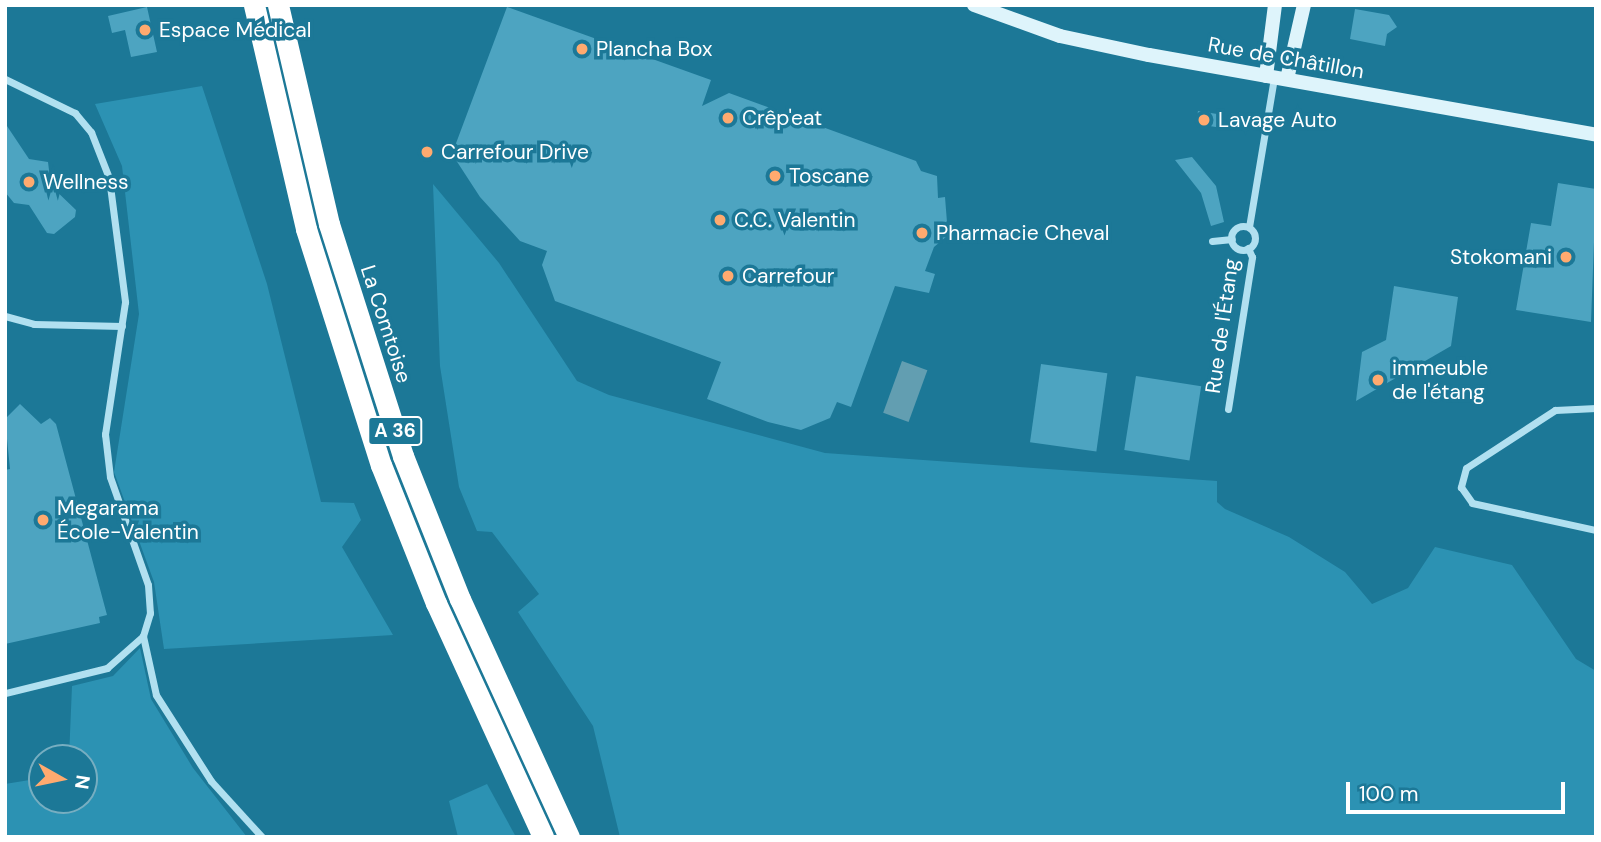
<!DOCTYPE html>
<meta charset="utf-8">
<style>
body{margin:0}
#map{position:relative;width:1601px;height:842px;overflow:hidden;background:#1c7897;font-family:"DM Sans",sans-serif}
div>[style]{position:absolute}
[style*='--x']{left:calc(var(--x)*1px);top:calc(var(--y)*1px);width:calc(var(--w)*1px);rotate:calc(var(--a)*1deg)}
.green>*{inset:0;background:#2c92b3}
.water>*{inset:0;background:#629eb1;transform-origin:0 0}
.building>*{inset:0;background:#4da4c1;transform-origin:0 0}
.street>*{height:7px;margin:-3.5px;padding:0 3.5px;transform-origin:3.5px;border-radius:3.5px;background:#b1e0f0}
.street>.ring{margin:-3.5px;padding:0;box-sizing:content-box;background:none;border:7px solid #b1e0f0;border-radius:50%}
.secondary>*{height:14px;margin:-7px;padding:0 7px;transform-origin:7px;border-radius:7px;background:#def4fb}
.highway>*{height:21px;margin:-10.5px;padding:0 10.5px;transform-origin:10.5px;border-radius:10.5px;background:#fff}
.dots>*{width:19px;height:19px;translate:-50% -50%;box-sizing:border-box;border:4px solid #1c7897;border-radius:50%}
span{translate:-50% -50%;white-space:nowrap;text-align:center;line-height:1.15;-webkit-text-stroke:7px #1c7897;paint-order:stroke}
.shield-label span{padding:2px 5px;background:#1c7897;border:2px solid;border-radius:5px;-webkit-text-stroke-width:0}
.shield-label{font-size:19px;color:#fff;font-weight:700}
.poi-label{font-size:21px;color:#fff}
.left{translate:0 -50%;text-align:left}
.right{translate:-100% -50%;text-align:right}
.street-label{font-size:21px;color:#fff}
.frame{position:absolute;inset:0;border:7px solid #fff;pointer-events:none}
.north{position:absolute;left:28px;top:744px;width:70px;height:70px;box-sizing:border-box;background:#1c7897;border:2px solid #77aec1;border-radius:50%;rotate:99deg;font-size:19px;font-weight:700;line-height:28px;text-align:center;color:#fff}
.north::after{content:'';display:block;margin:auto;width:24px;height:32px;background:#ffaa6f;clip-path:polygon(50% 0,100% 100%,50% 72%,0 100%)}
.scale{position:absolute;left:1346px;top:782px;width:219px;height:32px;box-sizing:border-box;border:4px solid #fff;border-top:0;padding-left:9px;font-size:21px;line-height:24px;white-space:nowrap;color:#fff;-webkit-text-stroke:5px #1c7897;paint-order:stroke}
</style>
<div id="map">
<div class="green">
<div style="clip-path:polygon(202px 86px,267px 284px,321px 502px,354px 503px,361px 520px,342px 547px,393px 635px,164px 649px,154px 582px,114px 472px,139px 314px,122px 166px,95px 104px)"></div>
<div style="clip-path:polygon(433px 184px,499px 263px,577px 381px,609px 395px,825px 453px,1217px 481px,1217px 502px,1225px 509px,1289px 537px,1345px 572px,1372px 604px,1408px 588px,1435px 547px,1512px 565px,1576px 659px,1596px 671px,1596px 837px,620px 837px,593px 726px,518px 612px,539px 594px,492px 532px,477px 531px,459px 487px,440px 366px)"></div>
<div style="clip-path:polygon(140px 648px,151px 699px,193px 768px,247px 837px,5px 837px,5px 784px,42px 778px,42px 800px,84px 800px,84px 758px,69px 758px,72px 686px,113px 676px)"></div>
<div style="clip-path:polygon(487px 784px,516px 837px,458px 837px,449px 801px)"></div>
</div>
<div class="water">
<div style="left:902px;top:361px;width:27px;height:55px;rotate:20deg"></div>
</div>
<div class="building">
<div style="clip-path:polygon(147px 7px,157px 52px,131px 57px,125px 30px,112px 33px,108px 16px)"></div>
<div style="clip-path:polygon(507px 7px,711px 80px,702px 106px,729px 93px,916px 161px,921px 171px,937px 176px,938px 198px,945px 197px,948px 235px,934px 247px,925px 271px,935px 274px,929px 293px,895px 286px,851px 407px,837px 402px,830px 418px,801px 430px,768px 422px,707px 399px,721px 362px,555px 301px,542px 265px,547px 251px,520px 241px,480px 197px,452px 154px)"></div>
<div style="clip-path:polygon(1355px 9px,1389px 15px,1397px 27px,1387px 34px,1385px 46px,1350px 39px)"></div>
<div style="left:1198px;top:111px;width:26px;height:13px;rotate:9deg"></div>
<div style="clip-path:polygon(5px 123px,29px 159px,48px 162px,51px 186px,76px 210px,75px 217px,54px 234px,47px 233px,29px 205px,14px 203px,5px 192px)"></div>
<div style="clip-path:polygon(1192px 157px,1216px 186px,1224px 222px,1211px 226px,1201px 193px,1175px 160px)"></div>
<div style="clip-path:polygon(1558px 183px,1596px 189px,1591px 322px,1516px 310px,1531px 223px,1551px 226px)"></div>
<div style="clip-path:polygon(1394px 286px,1458px 297px,1451px 346px,1356px 401px,1362px 352px,1386px 340px)"></div>
<div style="left:1041px;top:364px;width:67px;height:79px;rotate:8deg"></div>
<div style="left:1136px;top:376px;width:66px;height:75px;rotate:9deg"></div>
<div style="clip-path:polygon(20px 404px,41px 424px,50px 418px,56px 424px,107px 615px,99px 617px,100px 623px,5px 644px,5px 470px,10px 469px,5px 419px)"></div>
</div>
<div class="street">
<div style="--x:5;--y:79;--w:78;--a:25.9"></div>
<div style="--x:75;--y:113;--w:25;--a:50"></div>
<div style="--x:91;--y:132;--w:49;--a:68.6"></div>
<div style="--x:109;--y:178;--w:125;--a:82.6"></div>
<div style="--x:125;--y:302;--w:134;--a:98.6"></div>
<div style="--x:105;--y:434;--w:43;--a:83.4"></div>
<div style="--x:110;--y:477;--w:114;--a:70.6"></div>
<div style="--x:148;--y:585;--w:28;--a:86"></div>
<div style="--x:150;--y:613;--w:24;--a:107"></div>
<div style="--x:143;--y:636;--w:48;--a:138.4"></div>
<div style="--x:107;--y:668;--w:105;--a:166.2"></div>
<div class="ring" style="left:1231px;top:226px;width:17px;height:17px"></div>
<div style="--x:1249;--y:227;--w:152;--a:-80.5"></div>
<div style="--x:1212;--y:241;--w:20;--a:-6"></div>
<div style="--x:5;--y:316;--w:30;--a:15"></div>
<div style="--x:34;--y:324;--w:88;--a:1.3"></div>
<div style="--x:1596;--y:408;--w:41;--a:177.2"></div>
<div style="--x:1555;--y:410;--w:106;--a:146.9"></div>
<div style="--x:1466;--y:468;--w:20;--a:105"></div>
<div style="--x:1461;--y:487;--w:19;--a:55"></div>
<div style="--x:1472;--y:503;--w:127;--a:12.3"></div>
<div style="--x:1228;--y:409;--w:154;--a:-81"></div>
<div style="--x:1252;--y:257;--w:10;--a:-114"></div>
<div style="--x:143;--y:636;--w:60;--a:77.6"></div>
<div style="--x:156;--y:695;--w:102;--a:57.4"></div>
<div style="--x:211;--y:781;--w:76;--a:47.7"></div>
</div>
<div class="secondary">
<div style="--x:974;--y:5;--w:91;--a:19.8"></div>
<div style="--x:1060;--y:36;--w:91;--a:12.1"></div>
<div style="--x:1149;--y:55;--w:454;--a:10.1"></div>
<div style="--x:1266;--y:76;--w:72;--a:-82.8"></div>
<div style="--x:1287;--y:79;--w:76;--a:-77.1"></div>
</div>
<div class="highway">
<div style="--x:254;--y:5;--w:230;--a:76.9"></div>
<div style="--x:306;--y:229;--w:248;--a:72.4"></div>
<div style="--x:381;--y:465;--w:149;--a:68.3"></div>
<div style="--x:436;--y:603;--w:257;--a:65.4"></div>
<div style="--x:278;--y:5;--w:225;--a:76.9"></div>
<div style="--x:329;--y:224;--w:244;--a:72.3"></div>
<div style="--x:403;--y:456;--w:154;--a:68.3"></div>
<div style="--x:460;--y:599;--w:262;--a:65.4"></div>
</div>
<div class="dots">
<div style="left:145px;top:30px;background:#ffaa6f"></div>
<div style="left:582px;top:49px;background:#ffaa6f"></div>
<div style="left:728px;top:118px;background:#ffaa6f"></div>
<div style="left:1204px;top:120px;background:#ffaa6f"></div>
<div style="left:427px;top:152px;background:#ffaa6f"></div>
<div style="left:775px;top:176px;background:#ffaa6f"></div>
<div style="left:29px;top:182px;background:#ffaa6f"></div>
<div style="left:720px;top:220px;background:#ffaa6f"></div>
<div style="left:922px;top:233px;background:#ffaa6f"></div>
<div style="left:1566px;top:257px;background:#ffaa6f"></div>
<div style="left:728px;top:276px;background:#ffaa6f"></div>
<div style="left:1378px;top:380px;background:#ffaa6f"></div>
<div style="left:43px;top:520px;background:#ffaa6f"></div>
</div>
<div class="shield-label">
<span style="left:395px;top:431px">A 36</span>
</div>
<div class="poi-label">
<span class="left" style="left:159px;top:30px">Espace Médical</span>
<span class="left" style="left:596px;top:49px">Plancha Box</span>
<span class="left" style="left:742px;top:118px">Crêp'eat</span>
<span class="left" style="left:1218px;top:120px">Lavage Auto</span>
<span class="left" style="left:441px;top:152px">Carrefour Drive</span>
<span class="left" style="left:789px;top:176px">Toscane</span>
<span class="left" style="left:43px;top:182px">Wellness</span>
<span class="left" style="left:734px;top:220px">C.C. Valentin</span>
<span class="left" style="left:936px;top:233px">Pharmacie Cheval</span>
<span class="right" style="left:1552px;top:257px">Stokomani</span>
<span class="left" style="left:742px;top:276px">Carrefour</span>
<span class="left" style="left:1392px;top:380px">immeuble<br>de l'étang</span>
<span class="left" style="left:57px;top:520px">Megarama<br>École-Valentin</span>
</div>
<div class="street-label">
<span style="left:1286px;top:58px;rotate:10deg">Rue de Châtillon</span>
<span style="left:386px;top:324px;rotate:72deg">La Comtoise</span>
<span style="left:1222px;top:326px;rotate:-82deg">Rue de l'Étang</span>
</div>
<div class="frame"></div>
<div class="north">N</div>
<div class="scale">100 m</div>
</div>
